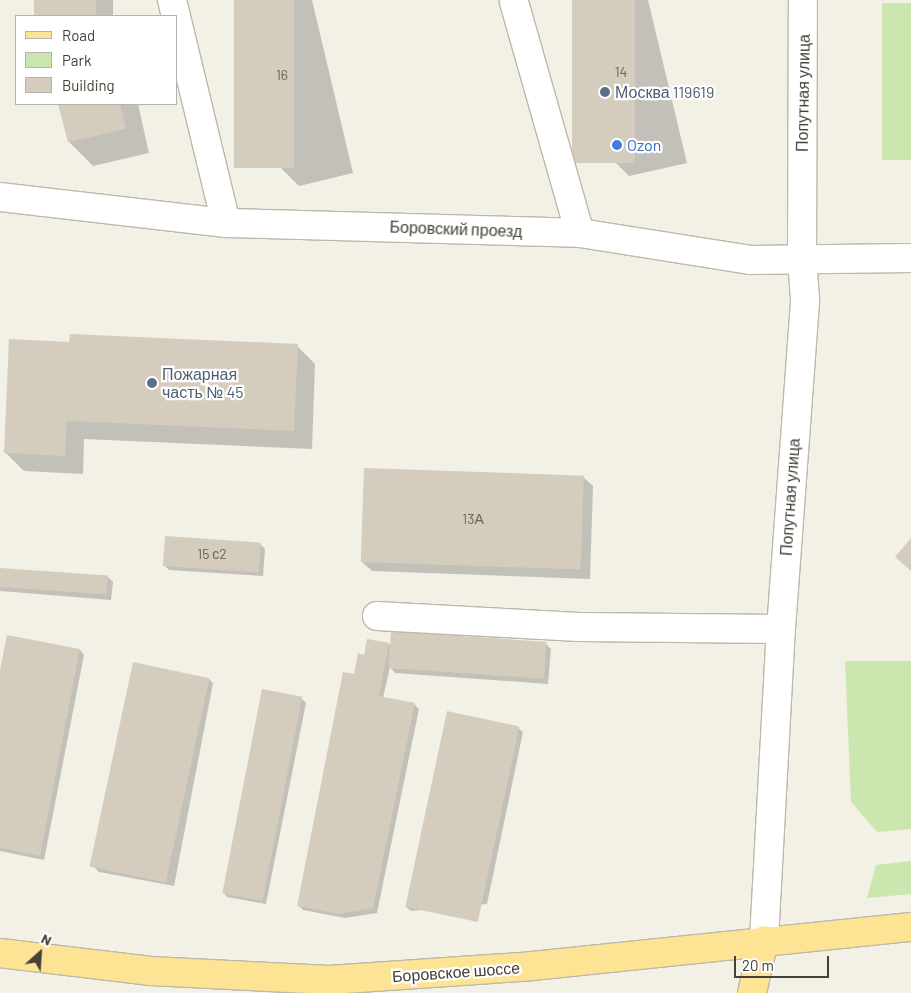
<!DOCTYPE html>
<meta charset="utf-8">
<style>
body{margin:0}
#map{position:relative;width:911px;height:993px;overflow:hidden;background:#f3f0e6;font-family:Barlow,sans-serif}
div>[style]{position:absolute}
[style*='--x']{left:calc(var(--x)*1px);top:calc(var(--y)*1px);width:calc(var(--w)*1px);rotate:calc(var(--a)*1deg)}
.green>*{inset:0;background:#cbe7af;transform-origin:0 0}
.shadow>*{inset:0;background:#0003;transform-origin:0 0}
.building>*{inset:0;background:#d4ccbc;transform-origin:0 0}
.roads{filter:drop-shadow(1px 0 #beb8a9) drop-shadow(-1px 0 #beb8a9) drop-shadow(0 1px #beb8a9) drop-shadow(0 -1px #beb8a9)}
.minor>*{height:28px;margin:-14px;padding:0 14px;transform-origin:14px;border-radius:14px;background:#fff}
.major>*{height:28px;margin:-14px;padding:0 14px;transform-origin:14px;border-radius:14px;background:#fde495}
.dots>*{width:14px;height:14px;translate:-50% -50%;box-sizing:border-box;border:2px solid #fff;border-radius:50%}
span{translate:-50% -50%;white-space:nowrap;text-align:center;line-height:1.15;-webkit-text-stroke:4.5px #fff;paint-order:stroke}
.number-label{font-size:14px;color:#6a6358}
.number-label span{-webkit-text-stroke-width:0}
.service-label{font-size:16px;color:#4e5e75}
.left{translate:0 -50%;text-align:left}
.street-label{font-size:16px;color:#464036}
.shop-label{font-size:16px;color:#366cbe}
.legend{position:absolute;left:15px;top:15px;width:162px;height:90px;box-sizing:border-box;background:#fff;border:1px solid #b5b3af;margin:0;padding:6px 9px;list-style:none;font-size:15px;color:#464036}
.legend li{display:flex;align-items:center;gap:10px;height:25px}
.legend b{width:25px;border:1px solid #b5b3af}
.north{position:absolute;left:15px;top:928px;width:50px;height:50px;-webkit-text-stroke:4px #fff;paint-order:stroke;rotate:26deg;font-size:14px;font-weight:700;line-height:20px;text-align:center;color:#464036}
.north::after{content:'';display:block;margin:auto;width:18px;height:22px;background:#464036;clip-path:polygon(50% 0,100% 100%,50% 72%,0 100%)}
.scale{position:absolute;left:734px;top:956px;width:95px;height:22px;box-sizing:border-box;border:2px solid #464036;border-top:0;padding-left:6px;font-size:15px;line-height:18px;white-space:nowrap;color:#464036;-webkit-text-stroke:4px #fff;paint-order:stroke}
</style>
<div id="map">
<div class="green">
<div style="left:911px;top:3px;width:157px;height:29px;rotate:90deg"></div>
<div style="clip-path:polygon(845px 661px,911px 661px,911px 829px,877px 832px,851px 802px)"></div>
<div style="clip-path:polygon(911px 861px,911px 894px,867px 898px,876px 865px)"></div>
</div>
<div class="shadow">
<div style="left:35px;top:0;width:78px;height:16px"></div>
<div style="clip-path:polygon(235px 0,312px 0,353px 173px,299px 186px,275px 162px)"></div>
<div style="clip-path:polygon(574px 0,648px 0,687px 163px,629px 176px,611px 158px)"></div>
<div style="clip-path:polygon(60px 104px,138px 104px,149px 153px,93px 166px,69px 142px)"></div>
<div style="clip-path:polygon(70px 344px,297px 346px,315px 364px,312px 449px,84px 439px,83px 474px,24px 471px,6px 453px)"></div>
<div style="clip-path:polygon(583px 477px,593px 486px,590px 579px,372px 571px,362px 562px)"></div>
<div style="clip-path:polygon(260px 544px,265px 549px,263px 576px,169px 570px,165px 566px)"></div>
<div style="clip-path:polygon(0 569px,108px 577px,113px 582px,111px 600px,0 591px)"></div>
<div style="clip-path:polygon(389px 644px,391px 647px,546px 644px,551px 649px,548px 684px,395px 673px,390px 667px,383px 698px,414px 704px,419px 709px,377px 913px,345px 918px,303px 910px,298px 905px,355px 675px,365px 656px)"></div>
<div style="clip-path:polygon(80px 650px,84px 655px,44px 860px,0 851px,0 676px)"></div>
<div style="clip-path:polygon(209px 679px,213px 683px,174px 886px,99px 872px,94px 867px)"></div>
<div style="clip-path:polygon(301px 698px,306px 703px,266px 904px,227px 897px,223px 892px)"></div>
<div style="clip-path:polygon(518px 728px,523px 732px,487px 904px,411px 911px,406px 907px)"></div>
</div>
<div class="building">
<div style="left:34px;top:0;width:62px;height:16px"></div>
<div style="left:234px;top:0;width:60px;height:168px"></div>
<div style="left:572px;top:0;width:63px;height:163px"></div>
<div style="clip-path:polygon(58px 104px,120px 104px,126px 129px,68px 142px)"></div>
<div style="clip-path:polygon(70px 334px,298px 344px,294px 431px,67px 421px,65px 456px,4px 453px,9px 339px,69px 342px)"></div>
<div style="left:364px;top:468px;width:220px;height:94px;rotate:2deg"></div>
<div style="left:165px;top:536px;width:96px;height:30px;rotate:4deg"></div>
<div style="clip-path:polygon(911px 538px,911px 571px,895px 557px)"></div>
<div style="left:0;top:568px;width:108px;height:19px;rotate:4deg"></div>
<div style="left:391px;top:631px;width:156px;height:37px;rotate:4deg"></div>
<div style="clip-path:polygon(7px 635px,80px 649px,40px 856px,0 848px,0 670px)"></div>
<div style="clip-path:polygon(367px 639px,389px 643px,379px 696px,415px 703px,373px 908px,339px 914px,297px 906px,343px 672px,354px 674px,358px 653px,364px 655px)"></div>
<div style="left:133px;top:662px;width:78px;height:209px;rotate:12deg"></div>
<div style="left:262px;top:689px;width:41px;height:208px;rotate:11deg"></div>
<div style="left:447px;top:711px;width:74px;height:200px;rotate:12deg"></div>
</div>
<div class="roads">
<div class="minor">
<div style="--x:172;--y:0;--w:229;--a:76.4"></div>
<div style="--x:514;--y:2;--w:240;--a:74.1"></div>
<div style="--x:0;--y:197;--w:227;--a:6.6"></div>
<div style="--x:226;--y:223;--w:354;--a:1.6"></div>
<div style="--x:580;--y:233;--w:172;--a:9"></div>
<div style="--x:750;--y:260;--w:161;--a:-0.7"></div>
<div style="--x:377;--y:616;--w:202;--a:3.1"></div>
<div style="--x:579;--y:627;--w:202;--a:0.6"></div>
<div style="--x:764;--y:940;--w:311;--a:-86.9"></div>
<div style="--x:781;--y:629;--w:331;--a:-85.8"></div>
<div style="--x:805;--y:299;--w:41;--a:-94.2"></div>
<div style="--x:802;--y:258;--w:258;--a:-89.8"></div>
</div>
<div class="major">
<div style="--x:0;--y:953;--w:152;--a:6.8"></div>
<div style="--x:151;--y:971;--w:178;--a:2.9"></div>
<div style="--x:329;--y:980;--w:203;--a:-3.9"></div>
<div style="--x:532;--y:966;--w:381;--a:-5.9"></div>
<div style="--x:752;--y:993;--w:54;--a:-77.2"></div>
</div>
</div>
<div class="dots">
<div style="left:605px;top:92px;background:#5c6f8a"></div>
<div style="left:617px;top:145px;background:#3f7fe0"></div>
<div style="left:152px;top:383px;background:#5c6f8a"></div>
</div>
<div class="number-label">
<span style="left:621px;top:72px">14</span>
<span style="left:282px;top:75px">16</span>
<span style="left:473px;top:519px">13А</span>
<span style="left:212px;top:554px">15 с2</span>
</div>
<div class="service-label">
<span class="left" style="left:615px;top:92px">Москва 119619</span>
<span class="left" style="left:162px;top:383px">Пожарная<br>часть № 45</span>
</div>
<div class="street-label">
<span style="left:803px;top:93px;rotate:-89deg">Попутная улица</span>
<span style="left:456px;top:229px;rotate:2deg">Боровский проезд</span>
<span style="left:790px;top:497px;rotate:-86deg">Попутная улица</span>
<span style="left:456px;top:972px;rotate:-4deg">Боровское шоссе</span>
</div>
<div class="shop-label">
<span class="left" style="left:627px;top:145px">Ozon</span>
</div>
<ul class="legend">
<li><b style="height:6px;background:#fde495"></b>Road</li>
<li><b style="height:14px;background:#cbe7af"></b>Park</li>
<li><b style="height:14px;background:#d4ccbc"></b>Building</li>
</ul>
<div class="north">N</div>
<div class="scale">20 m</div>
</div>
